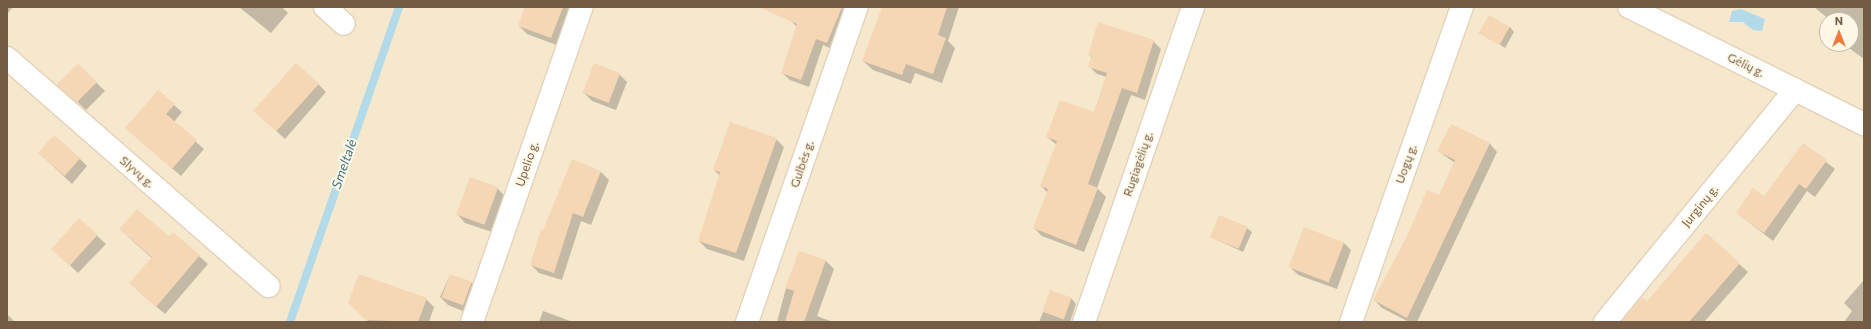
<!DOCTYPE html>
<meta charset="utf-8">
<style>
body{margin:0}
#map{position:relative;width:1871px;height:329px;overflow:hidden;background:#fef5df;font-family:Commissioner,sans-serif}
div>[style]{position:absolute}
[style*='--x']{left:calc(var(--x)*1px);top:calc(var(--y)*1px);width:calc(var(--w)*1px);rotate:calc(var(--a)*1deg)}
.residential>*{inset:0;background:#f6e8cd}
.water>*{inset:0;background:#b2dae8}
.shadow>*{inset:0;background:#0003}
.stream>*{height:8px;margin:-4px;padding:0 4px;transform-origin:4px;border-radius:4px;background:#b2dae8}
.building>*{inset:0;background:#f5d6b5;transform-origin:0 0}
.roads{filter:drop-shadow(1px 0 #e2d2ba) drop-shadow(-1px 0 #e2d2ba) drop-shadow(0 1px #e2d2ba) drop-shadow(0 -1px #e2d2ba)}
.minor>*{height:22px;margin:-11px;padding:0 11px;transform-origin:11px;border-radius:11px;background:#fff}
span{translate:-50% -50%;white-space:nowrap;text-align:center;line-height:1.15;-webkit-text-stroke:4px #fff8e7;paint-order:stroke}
.street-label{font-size:12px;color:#755c45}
.water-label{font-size:13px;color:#3d758b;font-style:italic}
.frame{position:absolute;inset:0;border:8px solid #755c45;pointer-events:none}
.north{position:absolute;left:1819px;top:12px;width:40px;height:40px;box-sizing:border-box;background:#fff8e7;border:1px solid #c8baa6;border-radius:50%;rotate:0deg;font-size:11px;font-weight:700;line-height:16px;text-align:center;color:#755c45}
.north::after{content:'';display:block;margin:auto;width:14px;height:18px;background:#f1793a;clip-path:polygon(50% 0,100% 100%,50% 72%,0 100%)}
</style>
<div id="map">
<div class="residential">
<div style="clip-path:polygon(evenodd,7px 7px,1864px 7px,1864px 322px,7px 322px,7px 7px,1827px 20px,1851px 20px,1851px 44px,1827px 44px,1827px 20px)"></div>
</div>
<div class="water">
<div style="clip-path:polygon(1741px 9px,1765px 19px,1762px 31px,1753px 30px,1743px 22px,1729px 22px,1732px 11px)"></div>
</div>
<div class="shadow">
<div style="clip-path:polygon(7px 7px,13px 7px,8px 13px)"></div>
<div style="clip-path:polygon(239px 7px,282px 7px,288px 13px,271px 33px)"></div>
<div style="clip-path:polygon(526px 7px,574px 7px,559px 46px,527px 34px,519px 26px)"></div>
<div style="clip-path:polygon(796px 7px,841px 7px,849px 15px,834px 50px,823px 45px,809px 87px,790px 80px,782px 73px,797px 27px,790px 20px)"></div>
<div style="clip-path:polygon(890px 7px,959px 7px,948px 41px,955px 48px,942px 83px,915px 73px,911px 84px,873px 70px,863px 61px)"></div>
<div style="clip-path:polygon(1814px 7px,1864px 7px,1864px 59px,1849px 48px,1856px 34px,1851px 31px,1851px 20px,1830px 20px)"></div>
<div style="clip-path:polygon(1510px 27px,1514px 32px,1505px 48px,1481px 32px)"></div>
<div style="clip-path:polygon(1153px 41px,1161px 49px,1145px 100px,1131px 95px,1097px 188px,1106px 197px,1084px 252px,1042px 236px,1034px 228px,1048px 193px,1041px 186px,1057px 145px,1047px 137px,1095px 113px,1107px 77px,1097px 74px,1089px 66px,1092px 58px,1089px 54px)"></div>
<div style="clip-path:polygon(78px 65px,105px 91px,86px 110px,67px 92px)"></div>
<div style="clip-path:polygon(619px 74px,627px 82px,616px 110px,592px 101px,584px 93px)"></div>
<div style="clip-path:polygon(318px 84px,326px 92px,285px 139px,262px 118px)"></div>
<div style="clip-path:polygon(174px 105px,182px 112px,174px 122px,204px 149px,181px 176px,135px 136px)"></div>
<div style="clip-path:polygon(1452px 125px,1490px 144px,1497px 152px,1417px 322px,1409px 322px,1382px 308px,1374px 300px,1439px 196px,1455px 163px,1438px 151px)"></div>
<div style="clip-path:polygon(776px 139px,784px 147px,744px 261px,707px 249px,699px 241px,720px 176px,714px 170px)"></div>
<div style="clip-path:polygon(1803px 144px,1835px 169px,1815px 197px,1807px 191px,1773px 241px,1737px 213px,1765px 197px)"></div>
<div style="clip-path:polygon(39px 153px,79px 158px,87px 166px,72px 184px)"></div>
<div style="clip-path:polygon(601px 172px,609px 180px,591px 225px,581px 221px,562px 280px,539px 273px,531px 265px,544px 231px)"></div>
<div style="clip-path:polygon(497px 188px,505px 196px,492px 232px,465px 223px,457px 214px)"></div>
<div style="clip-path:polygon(79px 219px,106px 244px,78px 273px,60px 256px)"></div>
<div style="clip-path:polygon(1247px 228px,1252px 232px,1243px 252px,1211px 237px)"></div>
<div style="clip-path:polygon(173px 233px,208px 264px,165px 314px,138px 291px,152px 258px,128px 237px,170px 238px)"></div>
<div style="clip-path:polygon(1706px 234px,1748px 272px,1704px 322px,1630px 322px)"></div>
<div style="clip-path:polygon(1343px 242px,1351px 250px,1337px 289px,1298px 275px,1290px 267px)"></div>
<div style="clip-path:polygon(826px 261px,834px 269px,817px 316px,833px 322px,777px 322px,786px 288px)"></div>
<div style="clip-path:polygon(450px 275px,472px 283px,480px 291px,470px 314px,448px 305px,440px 297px)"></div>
<div style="clip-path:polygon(1864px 280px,1864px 322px,1844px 322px,1852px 311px,1844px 303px)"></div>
<div style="clip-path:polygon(1051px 292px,1072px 299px,1076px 304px,1070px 322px,1039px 322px)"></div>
<div style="clip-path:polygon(426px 299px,434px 307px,429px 322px,369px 322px,350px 303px)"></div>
<div style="clip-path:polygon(543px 311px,573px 322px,539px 322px)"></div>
<div style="clip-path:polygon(7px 314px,15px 322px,7px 322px)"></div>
</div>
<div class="stream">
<div style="--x:290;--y:322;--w:333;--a:-70.9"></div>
</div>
<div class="building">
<div style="clip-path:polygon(525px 7px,563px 7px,551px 38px,518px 26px)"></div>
<div style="clip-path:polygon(758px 7px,842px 7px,827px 43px,816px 39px,801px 80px,781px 73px,797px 24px)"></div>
<div style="clip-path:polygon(882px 7px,947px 7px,938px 35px,946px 38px,933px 74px,906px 64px,902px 75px,862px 61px)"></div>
<div style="left:1489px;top:15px;width:24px;height:21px;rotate:30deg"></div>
<div style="clip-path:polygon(1098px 22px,1154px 40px,1137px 93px,1122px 88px,1088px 184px,1098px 188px,1076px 245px,1033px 228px,1048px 189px,1040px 186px,1057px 141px,1046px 137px,1060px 100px,1094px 112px,1107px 73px,1088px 67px,1092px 56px,1088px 55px)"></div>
<div style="left:78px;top:63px;width:27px;height:30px;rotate:45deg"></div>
<div style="left:296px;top:63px;width:31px;height:64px;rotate:42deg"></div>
<div style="left:594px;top:63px;width:28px;height:32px;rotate:21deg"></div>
<div style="clip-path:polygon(158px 90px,175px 104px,166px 114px,197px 140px,172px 169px,125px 128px)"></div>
<div style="clip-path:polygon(730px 122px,777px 138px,736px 253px,698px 241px,720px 172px,713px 170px)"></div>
<div style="clip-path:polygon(1451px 124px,1490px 143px,1407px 318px,1373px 300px,1407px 236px,1427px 190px,1439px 195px,1455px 160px,1437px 151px)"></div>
<div style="left:54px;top:135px;width:35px;height:24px;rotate:41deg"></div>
<div style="clip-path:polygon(1803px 143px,1827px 160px,1806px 189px,1799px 184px,1764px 233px,1736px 213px,1753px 188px,1764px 196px)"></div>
<div style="clip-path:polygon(572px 159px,601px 171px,583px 217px,573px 213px,554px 273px,530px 265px,541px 229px,543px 230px)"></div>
<div style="left:470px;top:177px;width:30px;height:40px;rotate:20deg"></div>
<div style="clip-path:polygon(137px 209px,169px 236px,173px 232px,200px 255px,156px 307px,129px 283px,152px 257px,119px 229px)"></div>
<div style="left:1219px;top:215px;width:31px;height:24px;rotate:22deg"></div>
<div style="left:79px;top:218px;width:25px;height:42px;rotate:42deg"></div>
<div style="left:1304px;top:227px;width:43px;height:43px;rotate:21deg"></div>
<div style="clip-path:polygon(1706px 233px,1740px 263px,1689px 322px,1621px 322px,1642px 297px,1647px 301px)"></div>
<div style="clip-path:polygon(799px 251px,826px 260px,804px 322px,785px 322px,794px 291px,785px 288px)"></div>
<div style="clip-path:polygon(359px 274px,427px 298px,418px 322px,366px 320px,348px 303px)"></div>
<div style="left:450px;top:274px;width:23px;height:25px;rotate:20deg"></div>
<div style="left:1050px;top:290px;width:23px;height:23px;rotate:20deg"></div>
</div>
<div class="roads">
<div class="minor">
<div style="--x:325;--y:7;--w:25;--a:42"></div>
<div style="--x:1629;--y:7;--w:263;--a:26.5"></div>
<div style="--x:7;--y:58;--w:347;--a:41.1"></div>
<div style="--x:472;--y:322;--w:334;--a:-70.8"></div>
<div style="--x:747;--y:322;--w:334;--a:-70.8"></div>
<div style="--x:1084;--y:322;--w:333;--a:-70.9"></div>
<div style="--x:1351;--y:322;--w:334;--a:-70.6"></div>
<div style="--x:1605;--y:322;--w:300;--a:-50.7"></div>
</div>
</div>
<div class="street-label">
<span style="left:1746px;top:65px;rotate:26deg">Gėlių g.</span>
<span style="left:527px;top:164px;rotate:-71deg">Upelio g.</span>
<span style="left:802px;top:164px;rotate:-71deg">Gulbės g.</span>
<span style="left:1138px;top:164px;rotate:-71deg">Rugiagėlių g.</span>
<span style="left:1406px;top:164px;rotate:-70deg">Uogų g.</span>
<span style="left:137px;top:172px;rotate:41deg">Slyvų g.</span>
<span style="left:1700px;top:206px;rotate:-51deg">Jurginų g.</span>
</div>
<div class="water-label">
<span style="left:344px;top:164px;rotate:-71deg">Smeltalė</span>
</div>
<div class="frame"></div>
<div class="north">N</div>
</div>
